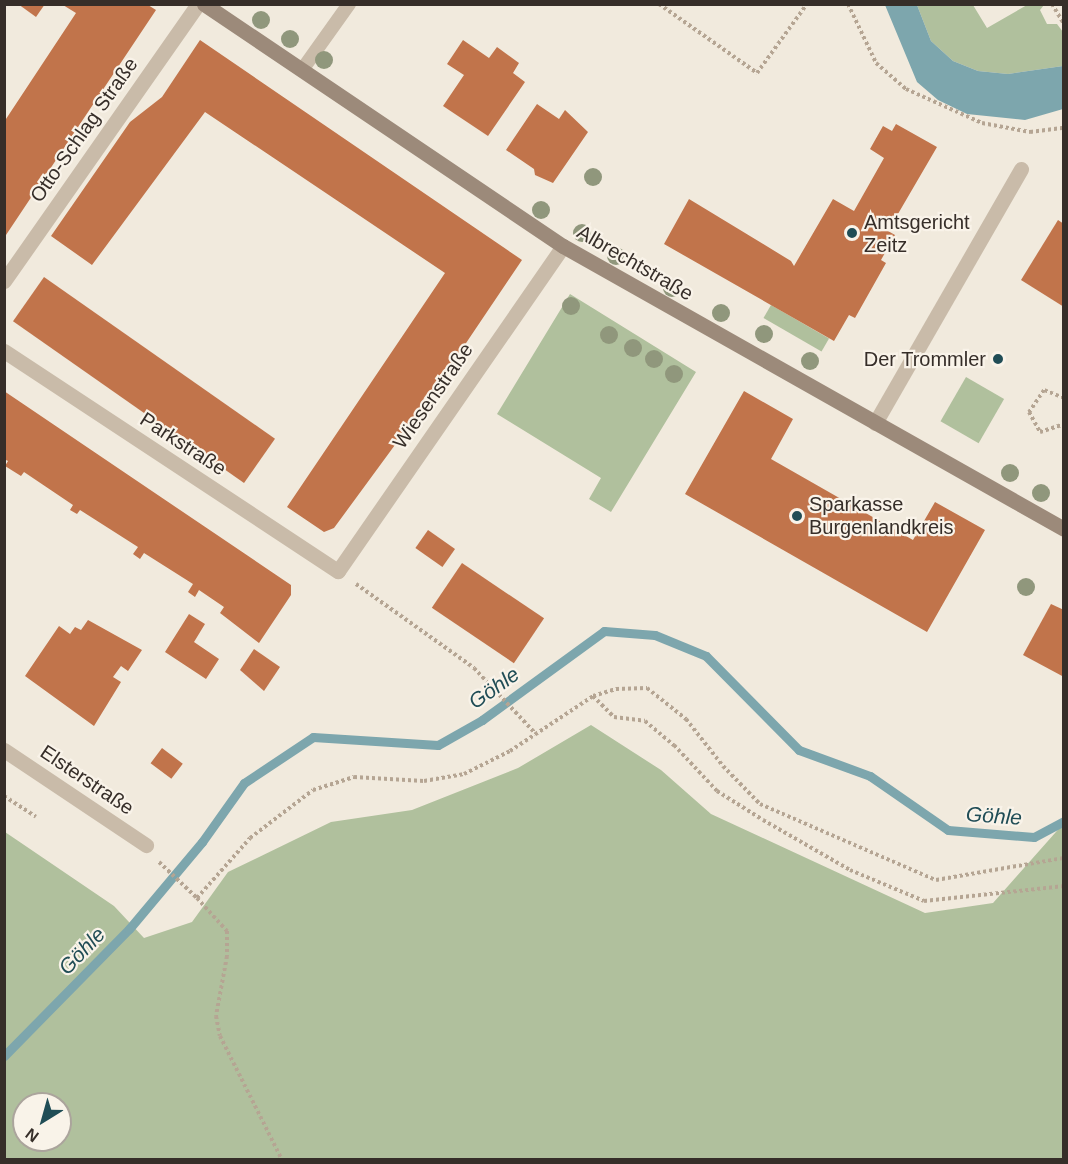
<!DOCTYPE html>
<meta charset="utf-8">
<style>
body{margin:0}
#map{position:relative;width:1068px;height:1164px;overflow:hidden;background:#f1eadd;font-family:Arial,sans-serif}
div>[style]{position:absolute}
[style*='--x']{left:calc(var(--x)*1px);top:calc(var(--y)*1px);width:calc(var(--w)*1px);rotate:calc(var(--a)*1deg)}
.green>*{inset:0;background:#b0c09d;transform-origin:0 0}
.water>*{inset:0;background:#7da6ad}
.stream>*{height:9px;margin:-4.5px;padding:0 4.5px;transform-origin:4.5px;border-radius:4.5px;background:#7da6ad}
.building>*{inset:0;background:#c1744b;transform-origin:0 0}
.path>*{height:4px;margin-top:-2px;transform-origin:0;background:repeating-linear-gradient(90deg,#b5a593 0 3px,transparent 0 6px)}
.service>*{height:14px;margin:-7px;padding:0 7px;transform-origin:7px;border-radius:7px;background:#c9bba9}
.minor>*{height:15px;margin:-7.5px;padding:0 7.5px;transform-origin:7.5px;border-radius:7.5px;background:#c9bba9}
.secondary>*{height:15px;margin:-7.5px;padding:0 7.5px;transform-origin:7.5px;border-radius:7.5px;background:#9c8a7a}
.trees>*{width:18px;height:18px;margin:-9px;border-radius:50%;background:#90977c}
.dots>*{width:16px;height:16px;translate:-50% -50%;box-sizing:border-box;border:3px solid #f9f3e9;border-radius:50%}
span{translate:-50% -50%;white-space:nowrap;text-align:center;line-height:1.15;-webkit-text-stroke:4.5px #f9f3e9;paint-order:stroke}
.street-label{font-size:20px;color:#362e29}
.poi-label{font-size:20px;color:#362e29}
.left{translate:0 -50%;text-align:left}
.right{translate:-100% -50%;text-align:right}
.water-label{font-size:21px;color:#204d56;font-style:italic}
.frame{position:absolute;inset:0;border:6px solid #362e29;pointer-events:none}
.north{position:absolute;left:12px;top:1092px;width:60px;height:60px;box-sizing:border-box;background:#f9f3e9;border:2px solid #aba49c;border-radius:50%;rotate:217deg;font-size:16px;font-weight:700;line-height:24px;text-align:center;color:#362e29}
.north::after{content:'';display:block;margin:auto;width:21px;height:27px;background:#204d56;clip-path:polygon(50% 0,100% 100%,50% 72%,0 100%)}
</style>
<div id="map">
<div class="green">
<div style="clip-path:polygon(917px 5px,973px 5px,987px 28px,1027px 5px,1044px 5px,1040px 10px,1047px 24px,1057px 24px,1063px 32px,1063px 66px,1008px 74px,978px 71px,953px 61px,931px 41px)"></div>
<div style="clip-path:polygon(570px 294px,696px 372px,611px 512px,589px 499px,601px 478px,497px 414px)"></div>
<div style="left:771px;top:305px;width:67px;height:15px;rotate:30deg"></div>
<div style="left:966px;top:377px;width:44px;height:51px;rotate:30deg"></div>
<div style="clip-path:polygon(evenodd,591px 725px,661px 770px,711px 814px,925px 913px,993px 903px,1063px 824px,1063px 1159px,5px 1159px,5px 832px,114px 906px,144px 938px,192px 922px,228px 872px,331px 822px,412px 810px,518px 768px,591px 725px,24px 1104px,60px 1104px,60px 1140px,24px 1140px,24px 1104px)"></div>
</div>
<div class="water">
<div style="clip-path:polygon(885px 5px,917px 5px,931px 41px,953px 61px,978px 71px,1008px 74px,1063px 66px,1063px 109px,1025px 120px,967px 114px,938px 100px,917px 82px)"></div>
</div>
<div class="stream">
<div style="--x:4;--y:1056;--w:178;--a:-45.5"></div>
<div style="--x:129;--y:929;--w:114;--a:-50"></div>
<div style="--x:202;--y:842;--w:72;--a:-54.6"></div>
<div style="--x:244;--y:783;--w:83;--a:-33.7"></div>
<div style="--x:313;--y:737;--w:125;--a:3.7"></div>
<div style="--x:438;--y:745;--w:51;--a:-29.6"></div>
<div style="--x:482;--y:720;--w:151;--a:-36.1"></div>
<div style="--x:604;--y:631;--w:51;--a:4.5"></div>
<div style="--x:655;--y:635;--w:55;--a:22.4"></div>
<div style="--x:706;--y:656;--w:132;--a:45.3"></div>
<div style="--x:799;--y:750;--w:76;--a:20.1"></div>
<div style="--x:870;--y:776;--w:95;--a:34.7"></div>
<div style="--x:948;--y:830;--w:86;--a:4.7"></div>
<div style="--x:1034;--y:837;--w:34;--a:-28"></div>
</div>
<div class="building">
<div style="clip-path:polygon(18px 4px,45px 4px,36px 17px)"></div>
<div style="clip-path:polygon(63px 5px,148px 5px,156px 10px,4px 238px,4px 122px,76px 13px)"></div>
<div style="clip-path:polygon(200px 40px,522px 260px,425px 404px,334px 528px,324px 532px,287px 507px,445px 273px,205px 112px,92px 265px,51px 236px,130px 122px,162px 97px)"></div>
<div style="clip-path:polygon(463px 40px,489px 58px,497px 47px,519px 63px,513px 73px,525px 82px,488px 136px,443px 106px,464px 75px,447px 64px)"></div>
<div style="clip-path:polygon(537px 104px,559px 119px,565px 110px,588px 132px,553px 183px,535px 175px,534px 169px,506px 150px)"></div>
<div style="clip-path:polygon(896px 124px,937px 147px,888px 231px,895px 235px,881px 260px,886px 263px,855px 318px,849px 315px,834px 341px,664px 244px,689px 199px,791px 261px,794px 266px,833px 199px,854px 211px,884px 158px,870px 149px,883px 126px,892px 131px)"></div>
<div style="clip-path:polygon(1058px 220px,1064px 224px,1064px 307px,1021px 280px)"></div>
<div style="left:44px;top:277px;width:282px;height:54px;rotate:35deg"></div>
<div style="clip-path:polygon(4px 391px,291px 585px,291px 595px,259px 643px,220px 613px,224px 607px,199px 590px,195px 597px,188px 592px,193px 584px,144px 553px,140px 559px,133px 554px,138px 547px,80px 510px,77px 514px,70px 510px,73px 505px,24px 472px,21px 476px,5px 466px,8px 461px,4px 459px)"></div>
<div style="clip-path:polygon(744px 391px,793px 419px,771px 459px,913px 540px,935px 502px,985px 530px,927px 632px,685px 494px)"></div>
<div style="left:428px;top:530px;width:33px;height:22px;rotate:35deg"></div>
<div style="left:462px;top:563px;width:99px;height:54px;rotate:34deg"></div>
<div style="clip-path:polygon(1051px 604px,1064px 610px,1064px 677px,1023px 655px)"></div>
<div style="clip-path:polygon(189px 614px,205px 624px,194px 642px,219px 659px,206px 679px,165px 652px)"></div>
<div style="clip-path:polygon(88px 620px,142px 650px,128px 671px,121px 666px,113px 677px,121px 682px,94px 726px,25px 676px,59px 626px,70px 634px,75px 627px,81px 630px)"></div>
<div style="clip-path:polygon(254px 649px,280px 667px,264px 691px,240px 670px)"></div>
<div style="left:162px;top:748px;width:26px;height:19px;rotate:37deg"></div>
</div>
<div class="path">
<div style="--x:659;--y:4;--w:120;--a:35.1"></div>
<div style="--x:757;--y:73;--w:85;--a:-54.1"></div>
<div style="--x:848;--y:4;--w:65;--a:64.6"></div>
<div style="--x:876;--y:63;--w:40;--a:41"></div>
<div style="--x:906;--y:89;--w:83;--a:24.1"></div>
<div style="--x:982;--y:123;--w:49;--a:10.6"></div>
<div style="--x:1030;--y:132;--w:34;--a:-7"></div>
<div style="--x:1052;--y:4;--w:23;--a:59"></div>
<div style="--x:1064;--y:398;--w:22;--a:-158"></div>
<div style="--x:1044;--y:390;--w:27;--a:124"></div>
<div style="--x:1029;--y:412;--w:23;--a:61"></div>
<div style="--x:1040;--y:432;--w:25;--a:-18"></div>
<div style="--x:356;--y:584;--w:145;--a:35.4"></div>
<div style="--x:474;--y:668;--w:91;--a:46.8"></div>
<div style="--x:593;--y:696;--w:30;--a:45"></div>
<div style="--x:614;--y:717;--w:31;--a:7"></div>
<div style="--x:645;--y:721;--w:38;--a:40"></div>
<div style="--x:674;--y:745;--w:63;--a:46.9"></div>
<div style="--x:717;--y:791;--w:54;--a:32.2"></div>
<div style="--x:763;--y:820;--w:100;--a:29.9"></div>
<div style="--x:850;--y:870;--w:80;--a:22.7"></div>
<div style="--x:924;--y:901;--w:141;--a:-6.1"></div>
<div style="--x:4;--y:796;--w:38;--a:33"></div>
<div style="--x:159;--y:862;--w:52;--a:43.5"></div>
<div style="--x:197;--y:898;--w:80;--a:-48.5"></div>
<div style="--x:250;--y:838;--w:79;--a:-37.3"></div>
<div style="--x:313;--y:790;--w:43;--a:-17.6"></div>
<div style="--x:354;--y:777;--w:70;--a:3.3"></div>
<div style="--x:424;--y:781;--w:41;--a:-9.9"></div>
<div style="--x:464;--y:774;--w:51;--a:-26.6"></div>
<div style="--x:510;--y:751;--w:100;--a:-33.5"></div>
<div style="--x:593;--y:696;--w:24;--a:-17"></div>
<div style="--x:616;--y:689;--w:31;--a:-2"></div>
<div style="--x:647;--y:688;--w:50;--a:38.5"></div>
<div style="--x:686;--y:719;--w:60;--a:51.8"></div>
<div style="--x:723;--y:766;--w:53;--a:45.8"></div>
<div style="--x:760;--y:804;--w:192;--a:23.4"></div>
<div style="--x:936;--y:880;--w:130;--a:-9.8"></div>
<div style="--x:197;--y:898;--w:45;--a:47.7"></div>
<div style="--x:227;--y:931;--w:25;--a:90"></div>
<div style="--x:227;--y:956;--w:61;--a:100.4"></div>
<div style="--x:216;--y:1016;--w:20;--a:79"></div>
<div style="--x:220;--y:1036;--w:139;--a:63.4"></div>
</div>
<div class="service">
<div style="--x:302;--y:70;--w:81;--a:-54.5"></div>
</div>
<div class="minor">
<div style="--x:4;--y:281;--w:338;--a:-55"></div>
<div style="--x:4;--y:351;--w:400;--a:33.4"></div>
<div style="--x:338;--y:571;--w:395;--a:-55.3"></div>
<div style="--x:875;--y:423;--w:293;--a:-60.1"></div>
<div style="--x:4;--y:750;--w:171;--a:33.8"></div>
</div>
<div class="secondary">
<div style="--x:204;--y:4;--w:433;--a:34"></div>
<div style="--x:563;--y:246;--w:575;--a:29.46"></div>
</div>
<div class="trees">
<div style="left:261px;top:20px"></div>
<div style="left:290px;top:39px"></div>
<div style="left:324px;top:60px"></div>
<div style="left:593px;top:177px"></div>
<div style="left:541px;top:210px"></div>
<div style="left:582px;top:233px"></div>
<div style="left:616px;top:256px"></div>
<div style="left:672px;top:288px"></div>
<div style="left:571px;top:306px"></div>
<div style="left:721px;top:313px"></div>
<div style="left:764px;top:334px"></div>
<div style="left:609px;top:335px"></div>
<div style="left:633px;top:348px"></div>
<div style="left:654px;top:359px"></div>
<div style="left:810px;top:361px"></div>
<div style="left:674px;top:374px"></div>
<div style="left:1010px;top:473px"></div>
<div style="left:1041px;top:493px"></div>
<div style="left:1026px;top:587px"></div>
</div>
<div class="dots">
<div style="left:852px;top:233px;background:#204d56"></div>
<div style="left:998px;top:359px;background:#204d56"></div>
<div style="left:797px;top:516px;background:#204d56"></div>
</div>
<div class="street-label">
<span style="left:84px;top:130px;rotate:-55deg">Otto-Schlag Straße</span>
<span style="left:635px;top:263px;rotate:30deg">Albrechtstraße</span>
<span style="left:433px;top:396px;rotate:-55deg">Wiesenstraße</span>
<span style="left:183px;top:444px;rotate:33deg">Parkstraße</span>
<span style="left:87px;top:780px;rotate:34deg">Elsterstraße</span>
</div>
<div class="poi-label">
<span class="left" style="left:864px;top:234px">Amtsgericht<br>Zeitz</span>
<span class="right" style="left:986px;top:359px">Der Trommler</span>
<span class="left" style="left:809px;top:516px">Sparkasse<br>Burgenlandkreis</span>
</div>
<div class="water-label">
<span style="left:494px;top:688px;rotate:-35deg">Göhle</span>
<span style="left:994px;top:816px;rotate:4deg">Göhle</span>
<span style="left:82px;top:951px;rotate:-46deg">Göhle</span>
</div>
<div class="frame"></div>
<div class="north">N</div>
</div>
